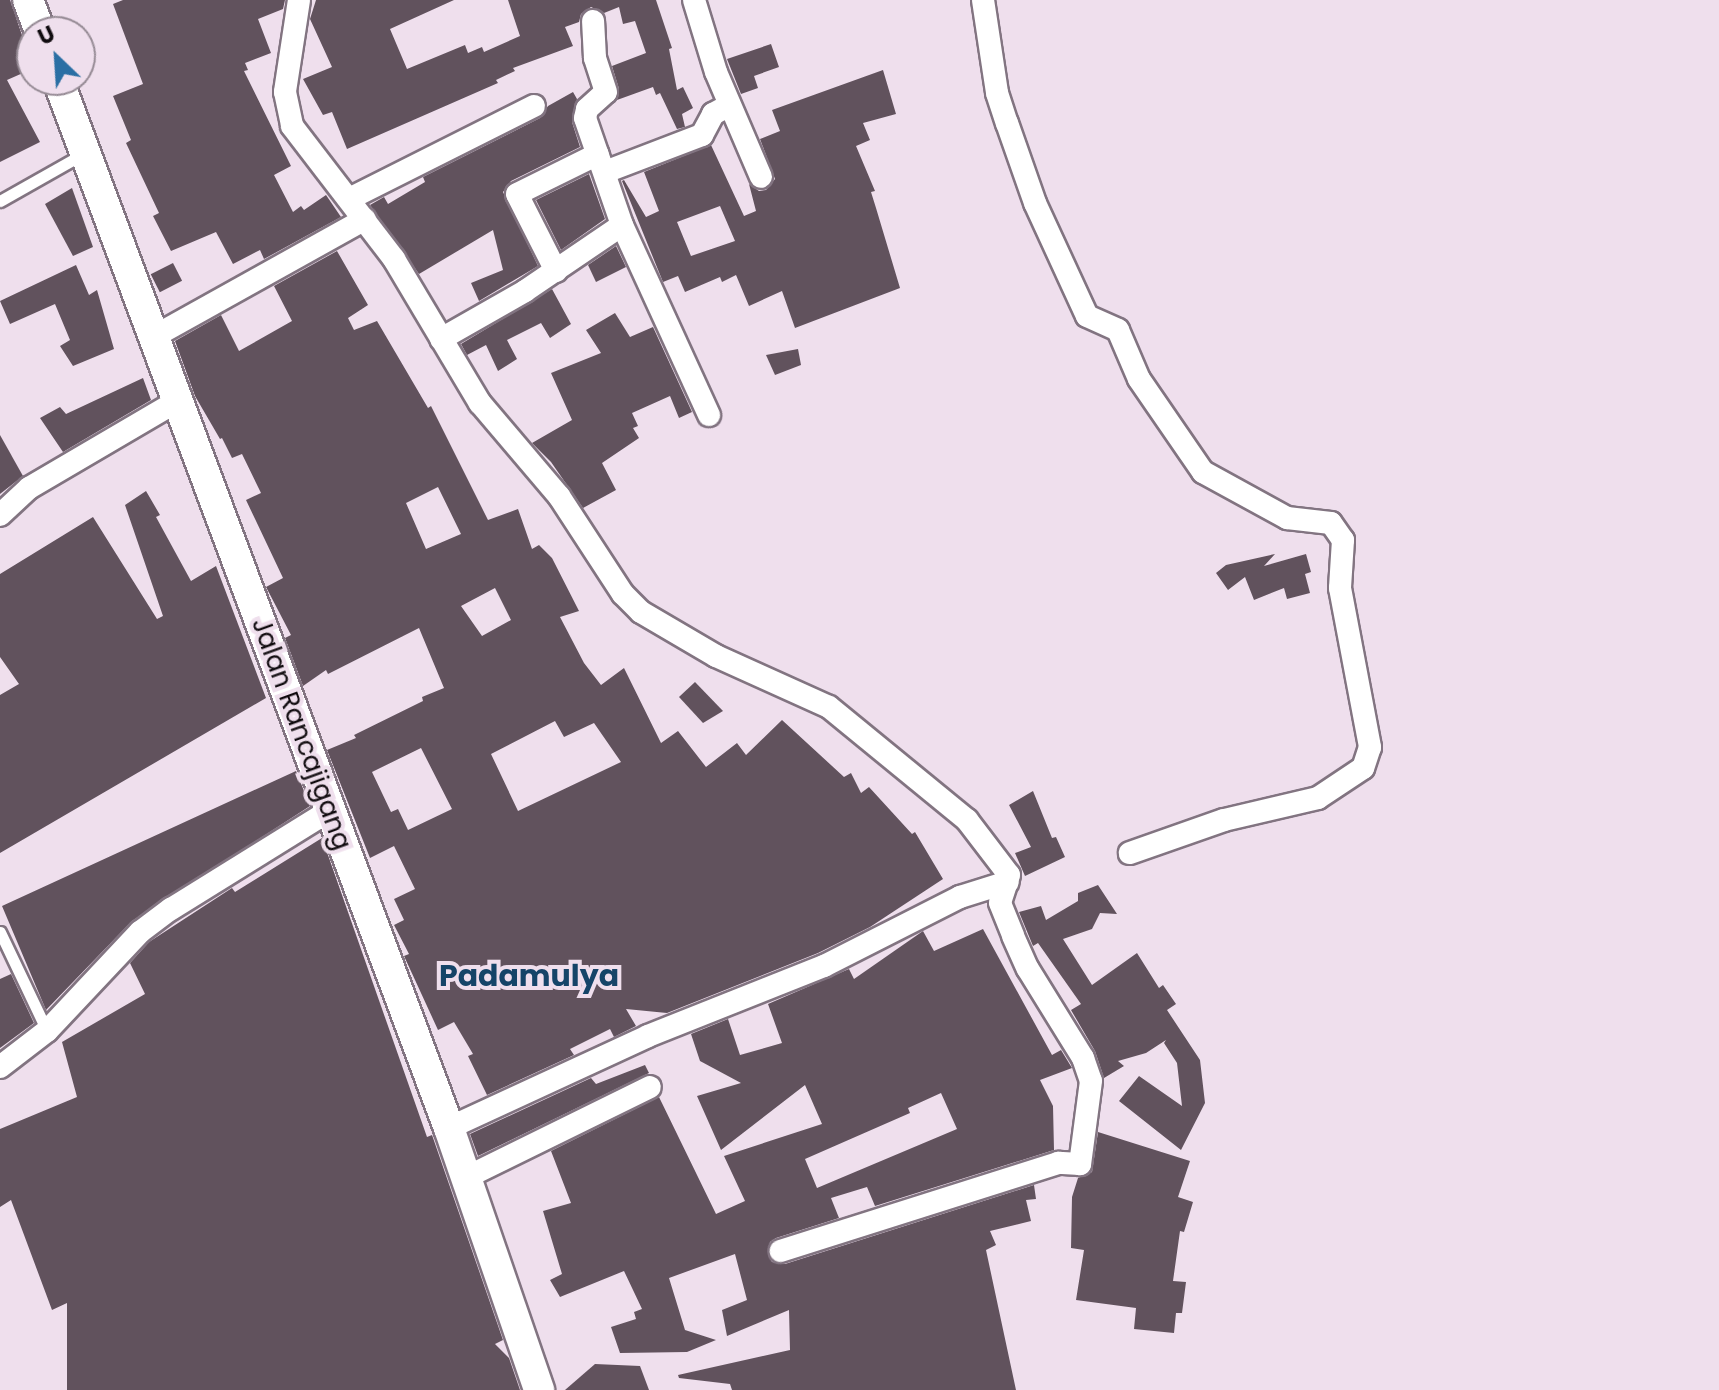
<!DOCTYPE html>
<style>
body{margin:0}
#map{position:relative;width:1719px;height:1390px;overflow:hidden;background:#efdfed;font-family:Poppins,sans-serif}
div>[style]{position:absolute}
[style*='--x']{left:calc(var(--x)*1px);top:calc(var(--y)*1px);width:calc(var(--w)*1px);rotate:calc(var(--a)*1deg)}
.building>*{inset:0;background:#61525d;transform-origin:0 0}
.roads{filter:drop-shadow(2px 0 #827481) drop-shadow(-2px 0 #827481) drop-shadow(0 2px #827481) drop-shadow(0 -2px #827481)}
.service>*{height:11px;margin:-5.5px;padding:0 5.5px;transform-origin:5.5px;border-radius:5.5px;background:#fff}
.minor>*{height:22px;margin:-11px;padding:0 11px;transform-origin:11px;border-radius:11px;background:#fff}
.secondary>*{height:30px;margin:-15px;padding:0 15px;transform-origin:15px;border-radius:15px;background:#fff}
span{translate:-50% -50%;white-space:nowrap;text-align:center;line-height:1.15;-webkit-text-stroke:8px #efdfed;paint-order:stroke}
.street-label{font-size:26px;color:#110c10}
.quarter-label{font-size:30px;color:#154468;font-weight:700}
.north{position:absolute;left:16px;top:16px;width:80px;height:80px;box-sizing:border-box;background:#efdfed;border:2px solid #968b95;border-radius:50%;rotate:335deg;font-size:22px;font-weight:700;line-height:32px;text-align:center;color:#110c10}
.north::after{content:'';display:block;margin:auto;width:28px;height:36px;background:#2a6fa4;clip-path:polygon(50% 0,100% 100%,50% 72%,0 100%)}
</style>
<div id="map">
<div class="building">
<div style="clip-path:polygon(0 0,10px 0,23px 38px,32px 48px,32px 69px,7px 80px,40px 142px,0 162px)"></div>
<div style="clip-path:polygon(123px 0,285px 0,283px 9px,258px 19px,271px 53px,245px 63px,248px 70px,244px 71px,291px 166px,274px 175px,293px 212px,301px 206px,304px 210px,326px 195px,341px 217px,264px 259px,260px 250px,233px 264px,216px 232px,171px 251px,153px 216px,159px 213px,126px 143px,131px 140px,113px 96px,143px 84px,113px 4px)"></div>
<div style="clip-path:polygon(316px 0,454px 0,390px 29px,407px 69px,465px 45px,468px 53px,482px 47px,484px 52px,520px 36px,508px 0,656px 0,672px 48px,669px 49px,677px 90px,683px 87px,693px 108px,682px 114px,685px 127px,677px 129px,660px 93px,656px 95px,653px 87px,617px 100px,619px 89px,612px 66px,646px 53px,635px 21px,623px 24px,619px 7px,604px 13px,591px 7px,581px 14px,579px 22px,565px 27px,573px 46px,513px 68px,515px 71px,496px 80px,498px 83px,347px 149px,332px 112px,323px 115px,303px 79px,332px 67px,310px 19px)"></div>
<div style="clip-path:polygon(771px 44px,779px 67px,754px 76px,758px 88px,741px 94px,727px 59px)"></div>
<div style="clip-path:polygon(evenodd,883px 70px,896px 114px,863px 123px,870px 140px,856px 146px,875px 191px,871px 192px,876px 208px,900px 288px,795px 328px,782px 291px,749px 306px,736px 275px,722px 282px,720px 277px,685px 292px,678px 276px,663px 282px,622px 181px,624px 180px,646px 217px,659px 211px,644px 172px,711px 145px,744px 216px,756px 211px,749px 184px,759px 191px,766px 190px,775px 179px,760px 139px,780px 131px,772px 110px,883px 70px,720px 206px,735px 241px,691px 256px,677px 222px,720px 206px)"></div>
<div style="clip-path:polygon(573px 92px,577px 99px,572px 122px,580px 147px,511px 181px,503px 192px,538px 266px,479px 301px,471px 283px,503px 270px,493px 230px,419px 274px,370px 205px,384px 197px,388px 204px,425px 182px,423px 177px,540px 118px,548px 106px)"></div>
<div style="clip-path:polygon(589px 174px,605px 219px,561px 250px,536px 200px)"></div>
<div style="clip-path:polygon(72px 188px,93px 247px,73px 256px,45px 204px)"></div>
<div style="clip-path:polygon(616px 246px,626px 267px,596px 282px,588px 265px)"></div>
<div style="clip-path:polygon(evenodd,337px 251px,368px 305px,348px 318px,354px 330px,377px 321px,428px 408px,431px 406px,488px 520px,518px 509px,532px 549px,539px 545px,552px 558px,579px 611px,560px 617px,584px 663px,601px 685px,624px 668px,661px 743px,678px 731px,706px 767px,737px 743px,746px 755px,782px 720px,844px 777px,851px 773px,861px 793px,869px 787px,912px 834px,915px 832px,943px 879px,870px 927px,818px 953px,667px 1013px,626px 1009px,636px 1026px,614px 1037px,610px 1029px,570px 1049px,574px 1055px,487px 1095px,468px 1056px,473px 1054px,454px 1022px,438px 1030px,404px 956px,409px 954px,394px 925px,404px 920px,394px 899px,415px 889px,394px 846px,370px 858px,327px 750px,356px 738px,354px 735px,423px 701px,422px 697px,444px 688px,419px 628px,328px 674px,326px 670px,303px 686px,285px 638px,291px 635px,266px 587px,283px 578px,246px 500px,261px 493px,242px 454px,232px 458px,222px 438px,220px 439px,195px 396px,175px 341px,221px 315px,239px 351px,292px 321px,274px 286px,337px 251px,438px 487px,461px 534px,426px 549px,406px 503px,438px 487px,337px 251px,495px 588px,511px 620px,482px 636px,461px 606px,495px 588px,337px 251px,555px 721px,564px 737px,594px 723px,621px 762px,518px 811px,491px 754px,555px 721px,337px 251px,421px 748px,452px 809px,408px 830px,398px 809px,391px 812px,372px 772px,421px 748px)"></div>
<div style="left:173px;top:263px;width:20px;height:25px;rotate:63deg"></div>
<div style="clip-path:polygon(76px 265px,89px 295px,97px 290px,114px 349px,73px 366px,60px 346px,70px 340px,55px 304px,10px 324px,0 301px)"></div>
<div style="clip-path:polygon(552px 289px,571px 324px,550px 338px,541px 323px,507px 340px,517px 359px,498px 371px,486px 345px,467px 355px,461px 344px)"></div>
<div style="clip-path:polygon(615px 313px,630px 337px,653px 327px,692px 412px,679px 418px,670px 396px,632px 413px,638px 426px,633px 428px,639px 438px,602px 463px,616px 490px,583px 508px,551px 462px,532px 443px,572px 420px,551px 373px,601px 353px,586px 330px)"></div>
<div style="clip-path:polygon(798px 349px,801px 365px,775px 375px,766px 355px)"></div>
<div style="clip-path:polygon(143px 378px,151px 400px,63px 452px,40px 418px,60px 407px,66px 414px)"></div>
<div style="clip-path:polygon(0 435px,23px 476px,0 494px)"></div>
<div style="clip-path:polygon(146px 491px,160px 515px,156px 517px,191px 581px,216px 566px,266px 698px,0 853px,0 695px,19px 684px,0 657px,0 574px,93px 517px,157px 619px,163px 616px,125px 505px)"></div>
<div style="clip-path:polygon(1275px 554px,1264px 566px,1306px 554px,1311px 572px,1305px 574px,1310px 593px,1287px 599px,1284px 588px,1254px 600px,1245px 577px,1228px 590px,1216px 573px,1226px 565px)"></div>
<div style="clip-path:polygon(695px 682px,723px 711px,703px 723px,679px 697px)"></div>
<div style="clip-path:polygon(296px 771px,310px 806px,132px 921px,46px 1010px,2px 906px)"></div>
<div style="clip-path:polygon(1033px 791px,1052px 838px,1056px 837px,1065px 857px,1025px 876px,1015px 853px,1031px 847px,1009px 805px)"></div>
<div style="clip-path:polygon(322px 838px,427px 1137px,432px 1135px,503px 1340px,495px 1344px,509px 1358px,520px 1390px,67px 1390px,67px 1303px,52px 1310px,11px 1200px,0 1207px,0 1129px,77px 1097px,62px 1042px,145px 994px,130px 963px,149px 942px,232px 888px,235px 892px)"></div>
<div style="clip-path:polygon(1098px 885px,1117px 914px,1100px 913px,1092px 929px,1063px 939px,1092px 985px,1137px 953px,1159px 988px,1163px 985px,1176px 1004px,1167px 1010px,1200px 1060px,1205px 1103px,1181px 1150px,1119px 1101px,1139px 1076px,1182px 1106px,1177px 1063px,1164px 1043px,1166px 1040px,1146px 1053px,1118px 1061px,1124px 1066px,1104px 1078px,1095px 1051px,1071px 1010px,1081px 1004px,1038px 943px,1033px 946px,1019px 912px,1041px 906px,1046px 920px,1078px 901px,1078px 893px)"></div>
<div style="clip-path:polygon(evenodd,983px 929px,1052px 1055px,1061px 1050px,1072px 1068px,1040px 1080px,1053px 1106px,1054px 1150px,875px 1206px,867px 1187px,831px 1198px,839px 1218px,776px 1238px,770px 1242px,768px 1254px,772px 1262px,785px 1264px,1034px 1185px,1036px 1199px,1026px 1200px,1031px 1221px,990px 1231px,996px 1245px,986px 1250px,1016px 1390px,732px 1390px,730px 1384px,679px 1378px,678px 1375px,790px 1350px,789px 1310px,727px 1336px,722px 1310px,747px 1300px,735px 1254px,669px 1278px,685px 1330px,716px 1340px,687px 1352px,620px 1353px,611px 1327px,636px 1319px,634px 1312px,642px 1309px,624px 1271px,560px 1297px,550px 1280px,562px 1274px,543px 1211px,571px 1203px,551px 1151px,659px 1097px,716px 1214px,745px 1201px,724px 1156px,822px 1124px,805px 1085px,721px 1150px,697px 1096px,741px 1083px,700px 1061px,691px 1034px,728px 1019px,740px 1055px,782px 1043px,768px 1004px,849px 969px,854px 979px,923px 931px,934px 951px,983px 929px,941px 1093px,957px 1129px,817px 1188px,805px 1159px,910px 1113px,908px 1108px,941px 1093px)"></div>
<div style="clip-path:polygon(11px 974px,34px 1023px,0 1048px,0 979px)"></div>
<div style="clip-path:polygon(645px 1065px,649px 1073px,478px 1156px,470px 1134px,591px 1078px,596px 1084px)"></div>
<div style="clip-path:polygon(1098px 1132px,1190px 1161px,1178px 1197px,1193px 1202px,1184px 1232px,1180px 1231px,1173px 1281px,1186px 1282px,1182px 1313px,1176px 1313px,1174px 1333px,1134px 1329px,1136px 1308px,1076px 1300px,1084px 1250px,1071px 1248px,1072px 1197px,1078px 1178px,1092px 1172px)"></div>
<div style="clip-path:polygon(595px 1364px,640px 1366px,649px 1390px,565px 1390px)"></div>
</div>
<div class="roads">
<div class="service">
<div style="--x:0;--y:201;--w:95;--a:-29.5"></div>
<div style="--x:0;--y:932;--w:110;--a:64.6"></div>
</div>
<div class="minor">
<div style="--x:299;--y:0;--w:93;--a:98.7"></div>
<div style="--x:285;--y:92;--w:35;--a:78"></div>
<div style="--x:292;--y:126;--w:168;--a:52.5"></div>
<div style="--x:394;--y:259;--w:168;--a:59.2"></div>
<div style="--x:480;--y:403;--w:122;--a:49.7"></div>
<div style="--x:559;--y:496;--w:117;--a:56.9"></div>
<div style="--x:623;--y:594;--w:25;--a:45"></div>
<div style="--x:641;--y:612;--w:87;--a:30.4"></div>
<div style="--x:716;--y:656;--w:124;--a:24.3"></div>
<div style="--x:829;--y:707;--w:178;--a:39.3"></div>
<div style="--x:967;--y:820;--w:69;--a:52.6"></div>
<div style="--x:1009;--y:875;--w:29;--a:108"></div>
<div style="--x:1000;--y:903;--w:35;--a:68"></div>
<div style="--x:1013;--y:936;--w:36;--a:66"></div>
<div style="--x:1028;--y:969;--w:105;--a:58.3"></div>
<div style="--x:1083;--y:1058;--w:24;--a:71"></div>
<div style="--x:1091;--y:1081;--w:84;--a:97.5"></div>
<div style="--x:1080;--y:1164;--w:22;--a:-177"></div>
<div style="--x:1058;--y:1163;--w:291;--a:162.4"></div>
<div style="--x:694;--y:0;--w:75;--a:73"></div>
<div style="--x:716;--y:72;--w:114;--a:66.8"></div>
<div style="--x:983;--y:0;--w:94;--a:81.4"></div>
<div style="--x:997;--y:93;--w:32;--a:72"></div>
<div style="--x:1007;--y:123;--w:85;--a:70.7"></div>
<div style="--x:1035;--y:203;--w:124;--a:65.3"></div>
<div style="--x:1087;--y:316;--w:34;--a:24"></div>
<div style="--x:1118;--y:330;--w:53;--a:66.8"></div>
<div style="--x:1139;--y:379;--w:113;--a:55.5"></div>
<div style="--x:1203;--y:472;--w:96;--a:28.7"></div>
<div style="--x:1287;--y:518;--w:44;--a:6.5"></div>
<div style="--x:1331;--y:523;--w:21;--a:55"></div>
<div style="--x:1343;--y:540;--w:48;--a:93.6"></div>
<div style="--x:1340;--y:588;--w:162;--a:79.3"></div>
<div style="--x:1370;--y:747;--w:22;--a:108"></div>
<div style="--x:1363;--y:768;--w:54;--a:146.3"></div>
<div style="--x:1318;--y:798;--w:97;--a:166.8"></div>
<div style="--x:1224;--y:820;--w:100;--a:160.7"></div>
<div style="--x:605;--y:172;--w:104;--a:-20.9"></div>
<div style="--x:702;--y:135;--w:24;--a:-62"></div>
<div style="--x:713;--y:114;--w:19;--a:-28"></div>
<div style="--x:349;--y:199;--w:207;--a:-26.7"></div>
<div style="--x:622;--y:225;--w:209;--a:65.4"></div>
<div style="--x:556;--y:271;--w:86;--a:-116.9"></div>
<div style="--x:517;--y:194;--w:90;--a:-26.3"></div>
<div style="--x:155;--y:336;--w:240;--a:-29.1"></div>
<div style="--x:441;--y:339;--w:97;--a:-29.7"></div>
<div style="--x:525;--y:291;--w:117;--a:-34.2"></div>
<div style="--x:622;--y:225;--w:113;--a:-109.1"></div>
<div style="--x:585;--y:118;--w:9;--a:-77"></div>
<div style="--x:587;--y:109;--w:25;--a:-42"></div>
<div style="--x:606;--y:92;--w:36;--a:-108"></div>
<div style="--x:595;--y:58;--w:37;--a:-93"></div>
<div style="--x:0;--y:515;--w:40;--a:-43"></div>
<div style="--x:29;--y:488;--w:174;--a:-30.4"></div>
<div style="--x:0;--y:1067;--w:59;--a:-37.5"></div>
<div style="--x:47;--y:1031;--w:136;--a:-46.8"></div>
<div style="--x:140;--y:932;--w:39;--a:-37"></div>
<div style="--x:171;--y:909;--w:186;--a:-31.8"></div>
<div style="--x:449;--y:1128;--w:219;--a:-24.8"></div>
<div style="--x:648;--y:1036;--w:189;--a:-21.7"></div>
<div style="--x:824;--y:966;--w:153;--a:-26.9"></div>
<div style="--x:960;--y:897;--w:50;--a:-17.4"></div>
<div style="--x:465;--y:1178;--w:206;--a:-26.2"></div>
</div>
<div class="secondary">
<div style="--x:28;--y:0;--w:34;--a:69"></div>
<div style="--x:58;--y:80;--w:1119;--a:69.54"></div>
<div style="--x:449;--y:1128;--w:277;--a:71"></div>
</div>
</div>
<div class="street-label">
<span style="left:301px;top:734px;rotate:70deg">Jalan Rancajigang</span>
</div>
<div class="quarter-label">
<span style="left:529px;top:976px">Padamulya</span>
</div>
<div class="north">U</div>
</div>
